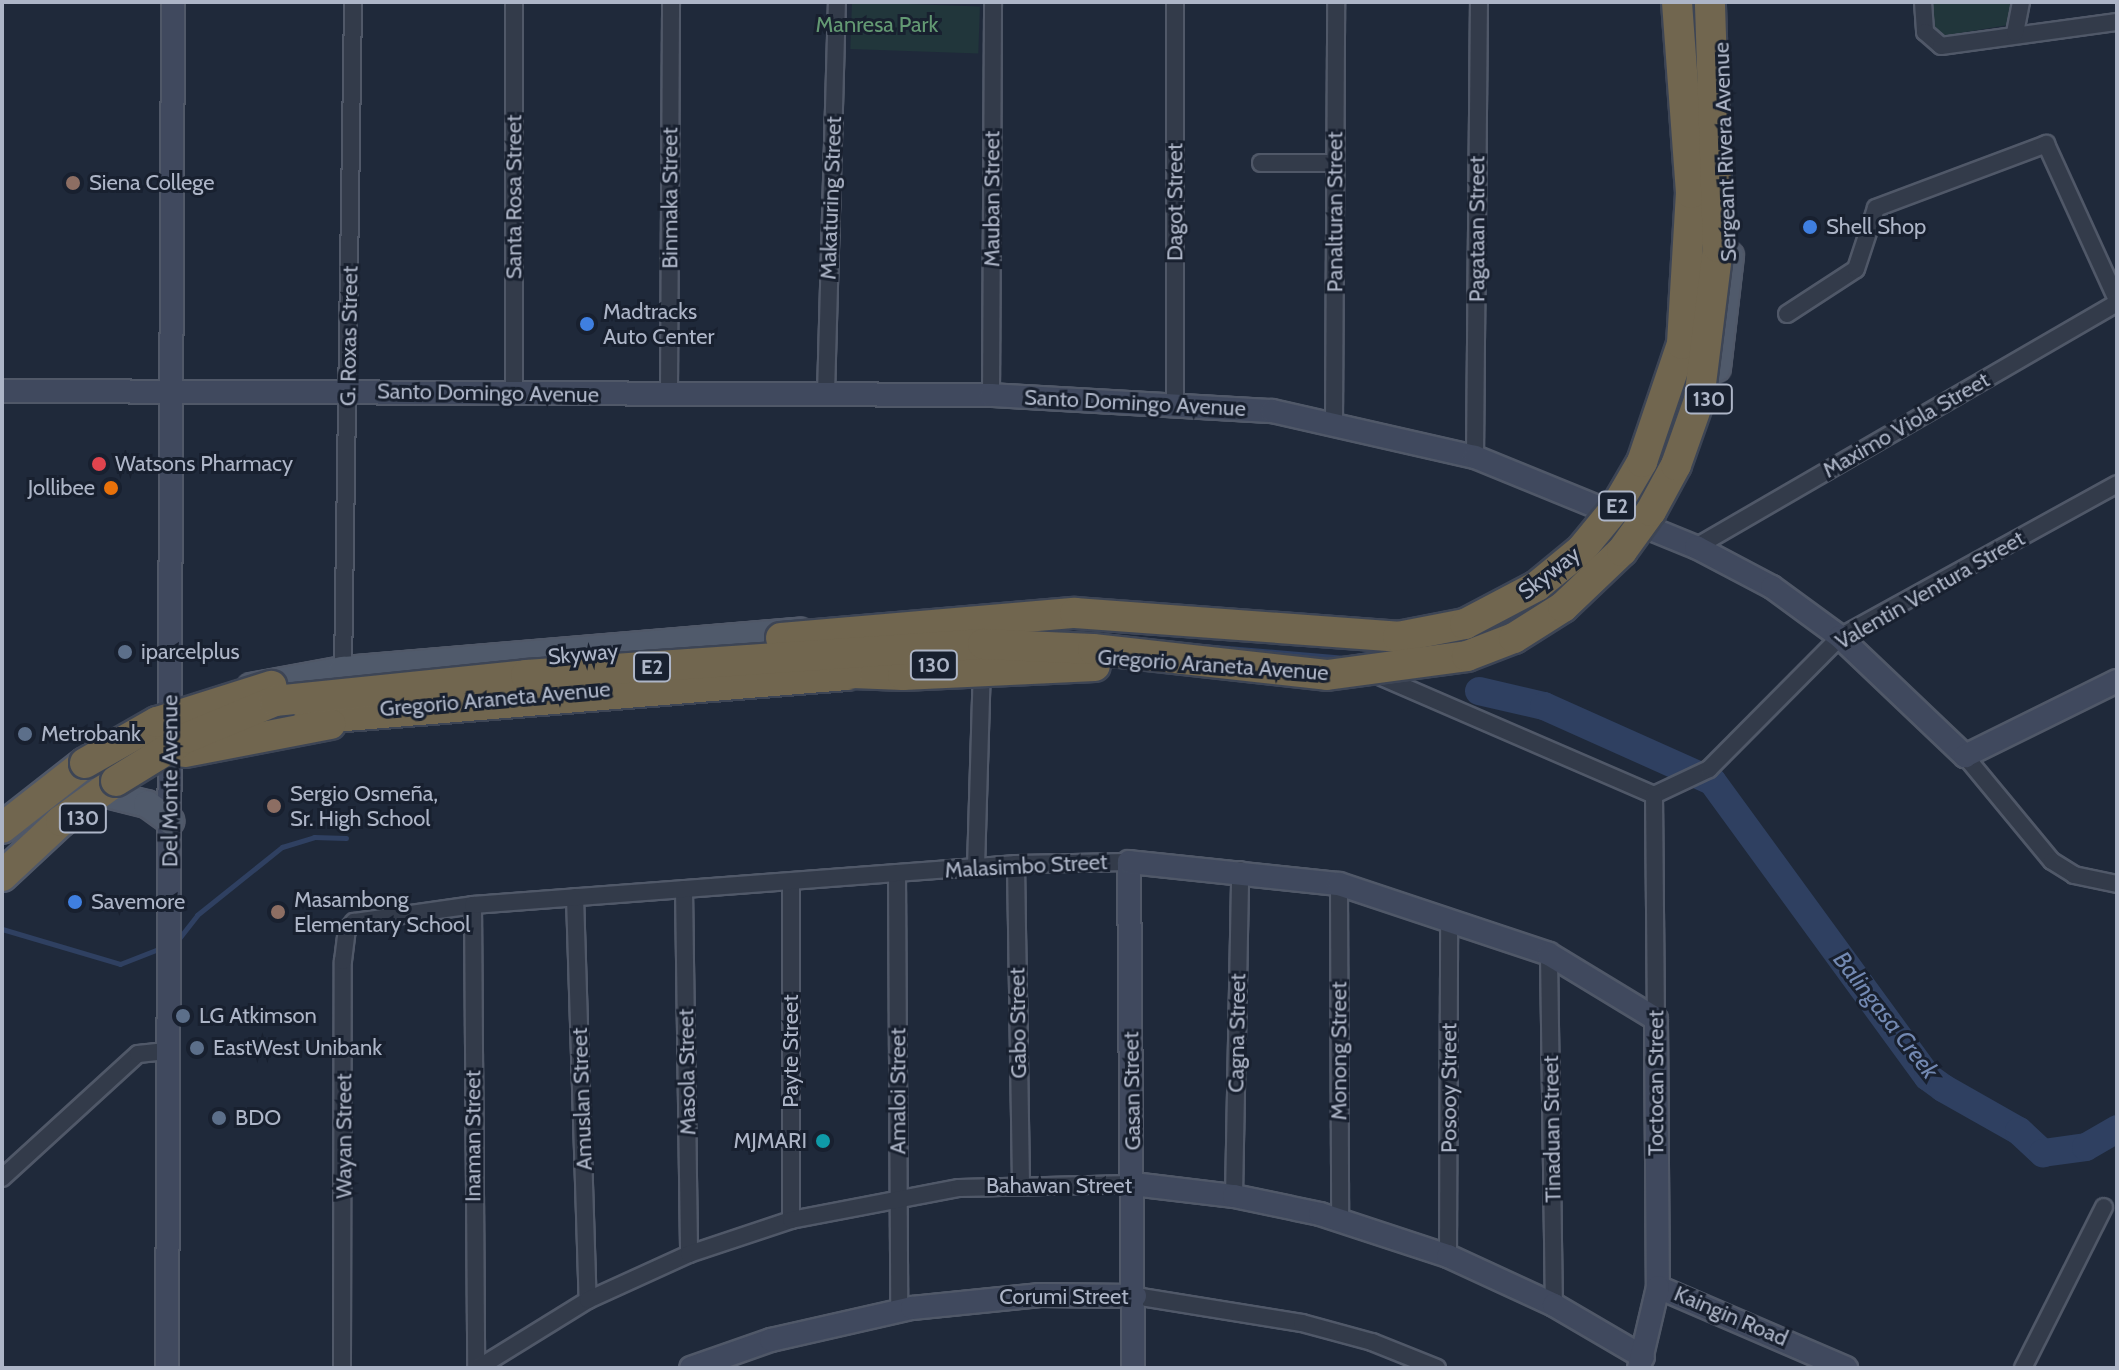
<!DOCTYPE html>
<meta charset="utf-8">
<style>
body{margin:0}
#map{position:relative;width:2119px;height:1370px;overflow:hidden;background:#1f293a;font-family:Cabin,sans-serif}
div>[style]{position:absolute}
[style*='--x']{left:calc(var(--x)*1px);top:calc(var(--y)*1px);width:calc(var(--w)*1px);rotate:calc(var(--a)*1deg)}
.green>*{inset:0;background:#21363b;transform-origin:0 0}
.stream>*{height:5px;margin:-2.5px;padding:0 2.5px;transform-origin:2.5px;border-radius:2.5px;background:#2f4061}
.river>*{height:28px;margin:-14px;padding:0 14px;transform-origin:14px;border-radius:14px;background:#2f4061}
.roads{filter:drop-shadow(2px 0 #505868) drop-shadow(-2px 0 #505868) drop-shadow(0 2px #505868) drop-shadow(0 -2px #505868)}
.street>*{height:16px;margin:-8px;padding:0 8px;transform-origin:8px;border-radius:8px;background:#333b4a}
.secondary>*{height:22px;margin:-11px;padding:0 11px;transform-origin:11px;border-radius:11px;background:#40495e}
.primary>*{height:26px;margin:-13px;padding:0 13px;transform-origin:13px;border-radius:13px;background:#505a6b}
.highway>*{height:30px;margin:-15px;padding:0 15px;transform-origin:15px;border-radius:15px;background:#71664f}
.bridges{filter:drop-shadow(2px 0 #3d4555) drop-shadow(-2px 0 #3d4555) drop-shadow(0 2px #3d4555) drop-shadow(0 -2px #3d4555)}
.highway-bridge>*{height:30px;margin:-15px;padding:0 15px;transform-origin:15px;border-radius:15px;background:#71664f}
.dots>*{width:22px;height:22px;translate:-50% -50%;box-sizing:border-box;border:4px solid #18202f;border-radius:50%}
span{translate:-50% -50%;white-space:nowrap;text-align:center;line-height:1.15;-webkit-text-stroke:6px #18202f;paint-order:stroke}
.shield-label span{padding:2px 6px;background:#18202f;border:2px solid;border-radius:6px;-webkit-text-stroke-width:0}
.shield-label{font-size:20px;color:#adb5c7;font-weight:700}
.park-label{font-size:22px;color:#639973}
.street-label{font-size:22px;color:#adb5c7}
.poi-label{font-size:22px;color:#adb5c7}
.left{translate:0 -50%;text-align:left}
.right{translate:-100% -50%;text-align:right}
.water-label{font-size:24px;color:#7389b2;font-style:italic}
.frame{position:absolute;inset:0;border:4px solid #adb5c7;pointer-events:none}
</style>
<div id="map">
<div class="green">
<div style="left:852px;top:2px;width:128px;height:47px;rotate:2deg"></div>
<div style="clip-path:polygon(1930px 2px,2013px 2px,2008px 25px,1942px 36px,1932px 29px)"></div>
</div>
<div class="stream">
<div style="--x:1203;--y:646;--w:143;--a:4.8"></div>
<div style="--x:1345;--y:658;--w:44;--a:-10.5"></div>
<div style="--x:2;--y:929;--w:123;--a:16.5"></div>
<div style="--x:120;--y:964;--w:44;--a:-21.3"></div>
<div style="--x:177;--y:941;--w:33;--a:-52"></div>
<div style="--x:197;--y:915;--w:109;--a:-38.7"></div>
<div style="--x:282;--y:847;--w:34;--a:-17"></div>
<div style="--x:314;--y:837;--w:32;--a:2"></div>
</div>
<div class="river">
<div style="--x:1479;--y:691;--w:67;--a:13"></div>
<div style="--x:1544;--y:706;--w:184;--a:24.1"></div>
<div style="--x:1712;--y:781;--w:366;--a:53.9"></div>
<div style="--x:1928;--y:1077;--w:19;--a:36"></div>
<div style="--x:1943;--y:1088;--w:87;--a:29.5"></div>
<div style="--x:2019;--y:1131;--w:33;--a:43"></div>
<div style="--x:2043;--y:1153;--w:43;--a:-7.9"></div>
<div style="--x:2086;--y:1147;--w:36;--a:-30"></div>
</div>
<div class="roads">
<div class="street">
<div style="--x:514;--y:2;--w:390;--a:90"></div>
<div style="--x:1923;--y:2;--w:30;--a:86"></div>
<div style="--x:1925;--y:32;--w:21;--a:41"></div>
<div style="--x:1941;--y:46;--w:178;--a:-7.8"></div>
<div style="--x:2015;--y:33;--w:32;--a:-79"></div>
<div style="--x:1261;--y:163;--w:74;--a:0"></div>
<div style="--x:1787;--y:314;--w:82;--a:-33.1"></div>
<div style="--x:1856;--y:269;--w:64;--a:-71.8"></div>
<div style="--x:1876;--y:208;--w:182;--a:-20.6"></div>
<div style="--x:2046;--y:144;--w:171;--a:65.5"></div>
<div style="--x:669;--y:394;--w:392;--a:-89.7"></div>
<div style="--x:826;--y:394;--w:392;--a:-88.4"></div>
<div style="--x:991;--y:395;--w:393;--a:-89.7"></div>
<div style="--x:1175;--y:402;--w:400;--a:-90"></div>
<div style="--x:1334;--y:422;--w:420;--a:-89.7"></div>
<div style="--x:1475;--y:457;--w:455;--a:-89.5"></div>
<div style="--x:1696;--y:547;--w:487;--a:-30.1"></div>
<div style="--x:343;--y:670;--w:668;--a:-89.14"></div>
<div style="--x:1379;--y:676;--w:300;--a:23.4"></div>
<div style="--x:1654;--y:795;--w:61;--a:-25.3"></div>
<div style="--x:1709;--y:769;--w:186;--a:-45.2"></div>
<div style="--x:1840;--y:637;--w:316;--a:-28.9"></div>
<div style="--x:1965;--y:756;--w:136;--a:50.4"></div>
<div style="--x:2052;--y:861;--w:26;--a:32"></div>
<div style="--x:2074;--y:875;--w:44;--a:11.8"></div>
<div style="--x:1654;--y:795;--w:224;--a:89.5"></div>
<div style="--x:1016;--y:864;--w:319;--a:89.1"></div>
<div style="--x:976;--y:867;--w:200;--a:-88.3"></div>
<div style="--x:897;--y:873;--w:437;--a:89.7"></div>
<div style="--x:791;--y:882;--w:338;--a:90"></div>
<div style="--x:1339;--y:884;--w:335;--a:89.8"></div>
<div style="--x:684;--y:889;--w:365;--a:89.2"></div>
<div style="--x:575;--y:897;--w:403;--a:88.2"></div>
<div style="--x:473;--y:905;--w:463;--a:89.6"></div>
<div style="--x:1549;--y:954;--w:351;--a:89.2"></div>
<div style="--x:2;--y:1178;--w:184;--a:-42.4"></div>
<div style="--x:138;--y:1054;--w:31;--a:-6"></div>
<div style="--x:1234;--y:1196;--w:326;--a:-88.9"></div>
<div style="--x:1448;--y:1256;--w:336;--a:-89.8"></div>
<div style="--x:1135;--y:1296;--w:169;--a:9.2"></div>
<div style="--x:1302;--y:1323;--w:73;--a:15.2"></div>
<div style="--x:1372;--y:1342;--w:70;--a:21.8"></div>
<div style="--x:342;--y:1368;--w:407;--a:-89.9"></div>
<div style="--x:343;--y:961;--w:31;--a:-83"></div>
<div style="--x:347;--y:930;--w:11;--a:-49"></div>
<div style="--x:354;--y:922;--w:120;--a:-8.1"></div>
<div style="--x:473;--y:905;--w:545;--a:-4.32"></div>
<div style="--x:1016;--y:864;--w:113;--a:-1"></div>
<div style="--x:478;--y:1368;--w:129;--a:-31.7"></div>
<div style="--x:588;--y:1300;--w:111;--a:-24.5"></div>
<div style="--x:689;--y:1254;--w:108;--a:-18.4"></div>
<div style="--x:791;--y:1220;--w:171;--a:-10.8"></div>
<div style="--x:959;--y:1188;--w:174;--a:-1.3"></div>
<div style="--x:2023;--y:1368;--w:180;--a:-63.3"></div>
</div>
<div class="secondary">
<div style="--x:2;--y:391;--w:989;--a:0.23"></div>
<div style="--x:991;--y:395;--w:281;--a:3.3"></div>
<div style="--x:1272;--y:411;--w:208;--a:12.8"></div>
<div style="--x:1475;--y:457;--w:239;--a:22.2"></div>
<div style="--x:1696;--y:547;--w:86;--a:27.8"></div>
<div style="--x:1772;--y:587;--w:84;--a:36.3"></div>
<div style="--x:1840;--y:637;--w:173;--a:43.6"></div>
<div style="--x:1965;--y:756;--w:169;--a:-26.3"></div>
<div style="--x:1133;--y:1184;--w:102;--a:6.8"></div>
<div style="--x:1234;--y:1196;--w:88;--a:11.8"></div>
<div style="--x:1320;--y:1214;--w:135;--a:18.2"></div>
<div style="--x:1448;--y:1256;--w:117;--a:24.8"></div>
<div style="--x:1554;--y:1305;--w:103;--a:30.3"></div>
<div style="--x:1658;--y:1287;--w:205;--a:23.3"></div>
<div style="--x:167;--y:1368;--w:1366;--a:-89.75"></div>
<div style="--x:691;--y:1368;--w:85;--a:-19.3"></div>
<div style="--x:771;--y:1340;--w:145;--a:-12.8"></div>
<div style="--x:912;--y:1308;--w:129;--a:-5.8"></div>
<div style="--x:1040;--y:1295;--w:95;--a:0.6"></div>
<div style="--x:1133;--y:1368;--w:506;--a:-90.45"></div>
<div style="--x:1129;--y:862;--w:211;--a:6"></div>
<div style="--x:1339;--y:884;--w:221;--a:18.4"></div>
<div style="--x:1549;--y:954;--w:125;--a:31.3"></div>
<div style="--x:1656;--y:1019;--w:268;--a:89.6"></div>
<div style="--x:1658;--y:1287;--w:83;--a:103.2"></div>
</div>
<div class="primary">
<div style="--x:1717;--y:368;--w:113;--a:-83.4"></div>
<div style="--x:251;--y:687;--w:94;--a:-10.5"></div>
<div style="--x:343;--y:670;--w:459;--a:-4.8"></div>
<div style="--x:114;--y:796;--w:34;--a:14"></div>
<div style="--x:147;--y:804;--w:29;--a:36"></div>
</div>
<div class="highway">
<div style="--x:2;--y:828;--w:105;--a:-38.1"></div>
<div style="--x:2;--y:876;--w:81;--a:-43"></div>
<div style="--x:61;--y:821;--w:68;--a:-36"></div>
</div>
</div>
<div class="bridges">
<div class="highway-bridge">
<div style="--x:781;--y:638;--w:295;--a:-4.9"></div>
<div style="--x:1075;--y:613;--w:324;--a:4.2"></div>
<div style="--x:1398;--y:637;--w:68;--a:-11"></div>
<div style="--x:1465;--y:624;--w:81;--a:-27.8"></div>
<div style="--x:1537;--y:586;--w:57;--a:-39.3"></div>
<div style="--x:1581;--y:550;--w:52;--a:-50.5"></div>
<div style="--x:1614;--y:510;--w:56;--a:-59.7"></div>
<div style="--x:1642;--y:462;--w:125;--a:-71.3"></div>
<div style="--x:1682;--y:344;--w:151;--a:-86.6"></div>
<div style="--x:1691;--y:193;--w:192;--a:-94.2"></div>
<div style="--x:827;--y:672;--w:76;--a:2.3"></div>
<div style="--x:903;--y:675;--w:192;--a:-2.7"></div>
<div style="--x:309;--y:719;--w:540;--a:-4.68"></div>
<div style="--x:185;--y:752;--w:148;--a:-10.9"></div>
<div style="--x:85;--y:763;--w:83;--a:-29.7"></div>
<div style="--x:157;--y:722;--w:120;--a:-17.5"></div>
<div style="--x:116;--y:781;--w:82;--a:-31.6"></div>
<div style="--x:186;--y:738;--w:96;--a:-22.6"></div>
<div style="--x:275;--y:701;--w:252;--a:-5.9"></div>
<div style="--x:526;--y:675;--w:458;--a:-3.9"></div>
<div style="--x:983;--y:644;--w:110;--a:2.6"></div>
<div style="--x:1093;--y:649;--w:235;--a:6.3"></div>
<div style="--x:1327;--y:675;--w:141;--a:-7.7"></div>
<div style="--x:1467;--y:656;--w:50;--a:-21"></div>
<div style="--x:1514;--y:638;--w:58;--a:-32.3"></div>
<div style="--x:1563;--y:607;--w:81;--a:-43.5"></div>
<div style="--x:1622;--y:551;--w:49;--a:-54.1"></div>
<div style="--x:1651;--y:511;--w:52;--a:-61.5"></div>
<div style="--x:1676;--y:465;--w:69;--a:-70.5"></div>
<div style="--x:1699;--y:400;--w:154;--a:-82.9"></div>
<div style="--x:1718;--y:247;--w:245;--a:-91.9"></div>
</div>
</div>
<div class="dots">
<div style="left:73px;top:183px;background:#8d6e63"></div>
<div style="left:1810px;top:227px;background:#3f7fe0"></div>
<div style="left:587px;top:324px;background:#3f7fe0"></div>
<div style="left:99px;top:464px;background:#e0444e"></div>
<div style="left:111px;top:488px;background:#e8710a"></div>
<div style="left:125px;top:652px;background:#5c6f8a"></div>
<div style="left:25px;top:734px;background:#5c6f8a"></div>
<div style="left:274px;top:806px;background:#8d6e63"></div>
<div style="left:75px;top:902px;background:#3f7fe0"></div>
<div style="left:278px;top:912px;background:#8d6e63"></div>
<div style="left:183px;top:1016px;background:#5c6f8a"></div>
<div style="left:197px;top:1048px;background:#5c6f8a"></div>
<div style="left:219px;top:1118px;background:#5c6f8a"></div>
<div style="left:823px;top:1141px;background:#0f9aa8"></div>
</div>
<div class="shield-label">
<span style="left:1709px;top:399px">130</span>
<span style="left:1617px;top:506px">E2</span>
<span style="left:934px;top:665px">130</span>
<span style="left:652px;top:667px">E2</span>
<span style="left:83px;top:818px">130</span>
</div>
<div class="park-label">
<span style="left:877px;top:25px">Manresa Park</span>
</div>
<div class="street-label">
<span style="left:1725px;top:152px;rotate:-92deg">Sergeant Rivera Avenue</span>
<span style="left:514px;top:197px;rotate:-90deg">Santa Rosa Street</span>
<span style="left:670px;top:198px;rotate:-90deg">Binmaka Street</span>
<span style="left:831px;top:198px;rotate:-88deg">Makaturing Street</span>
<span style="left:992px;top:199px;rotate:-90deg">Mauban Street</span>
<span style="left:1175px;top:202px;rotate:-90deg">Dagot Street</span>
<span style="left:1335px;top:212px;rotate:-90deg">Panalturan Street</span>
<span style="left:1477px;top:229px;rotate:-90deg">Pagataan Street</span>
<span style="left:349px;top:336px;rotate:-89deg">G. Roxas Street</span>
<span style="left:488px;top:393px;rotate:1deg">Santo Domingo Avenue</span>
<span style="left:1135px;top:403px;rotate:3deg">Santo Domingo Avenue</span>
<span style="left:1906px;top:425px;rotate:-30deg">Maximo Viola Street</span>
<span style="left:1549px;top:573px;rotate:-38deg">Skyway</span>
<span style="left:1930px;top:590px;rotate:-30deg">Valentin Ventura Street</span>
<span style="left:583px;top:654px;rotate:-5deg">Skyway</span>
<span style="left:1213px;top:665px;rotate:4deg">Gregorio Araneta Avenue</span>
<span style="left:495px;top:699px;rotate:-5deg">Gregorio Araneta Avenue</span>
<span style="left:170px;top:781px;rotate:-90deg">Del Monte Avenue</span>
<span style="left:1026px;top:866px;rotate:-3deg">Malasimbo Street</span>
<span style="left:1018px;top:1023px;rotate:-91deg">Gabo Street</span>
<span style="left:1237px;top:1033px;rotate:-89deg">Cagna Street</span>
<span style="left:791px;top:1051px;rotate:-90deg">Payte Street</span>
<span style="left:1339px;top:1051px;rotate:-90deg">Monong Street</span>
<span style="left:687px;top:1072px;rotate:-91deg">Masola Street</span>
<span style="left:1656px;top:1083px;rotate:-90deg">Toctocan Street</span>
<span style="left:1449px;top:1088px;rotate:-90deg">Posooy Street</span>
<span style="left:898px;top:1091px;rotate:-90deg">Amaloi Street</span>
<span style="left:1132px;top:1091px;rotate:-91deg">Gasan Street</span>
<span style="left:582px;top:1099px;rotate:-92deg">Amuslan Street</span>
<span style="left:1552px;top:1129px;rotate:-91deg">Tinaduan Street</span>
<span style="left:344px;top:1136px;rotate:-90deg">Wayan Street</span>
<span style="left:473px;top:1136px;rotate:-90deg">Inaman Street</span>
<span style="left:1059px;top:1186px">Bahawan Street</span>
<span style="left:1064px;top:1297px">Corumi Street</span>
<span style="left:1731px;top:1316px;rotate:23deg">Kaingin Road</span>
</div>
<div class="poi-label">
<span class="left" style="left:89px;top:183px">Siena College</span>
<span class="left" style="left:1826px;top:227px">Shell Shop</span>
<span class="left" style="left:603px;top:324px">Madtracks<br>Auto Center</span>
<span class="left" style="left:115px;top:464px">Watsons Pharmacy</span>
<span class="right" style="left:95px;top:488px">Jollibee</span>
<span class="left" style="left:141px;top:652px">iparcelplus</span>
<span class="left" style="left:41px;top:734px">Metrobank</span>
<span class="left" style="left:290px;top:806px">Sergio Osmeña,<br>Sr. High School</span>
<span class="left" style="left:294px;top:912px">Masambong<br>Elementary School</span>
<span class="left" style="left:91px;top:902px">Savemore</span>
<span class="left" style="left:199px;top:1016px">LG Atkimson</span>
<span class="left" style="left:213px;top:1048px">EastWest Unibank</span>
<span class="left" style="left:235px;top:1118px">BDO</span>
<span class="right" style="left:807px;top:1141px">MJMARI</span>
</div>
<div class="water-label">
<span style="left:1886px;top:1015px;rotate:52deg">Balingasa Creek</span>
</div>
<div class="frame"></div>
</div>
